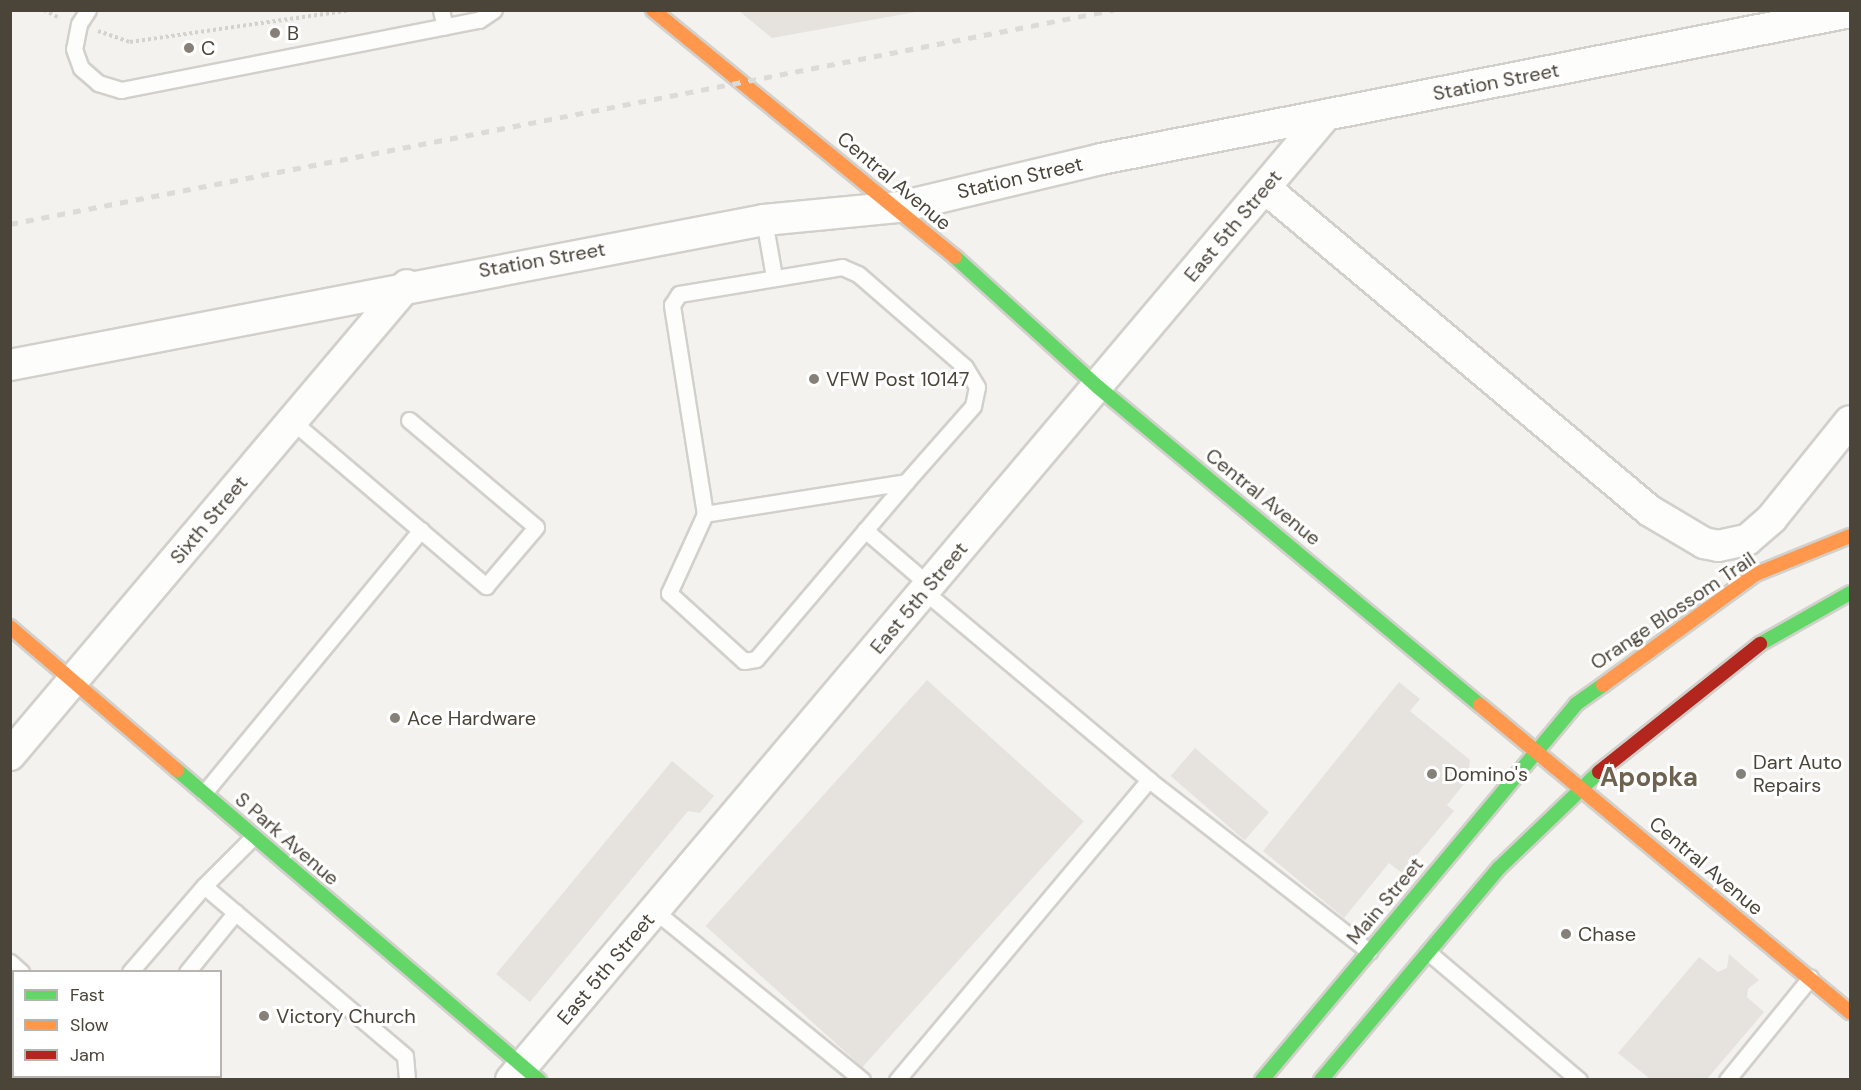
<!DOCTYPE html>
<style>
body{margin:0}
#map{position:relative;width:1861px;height:1090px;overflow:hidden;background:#f4f2ee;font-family:"DM Sans",sans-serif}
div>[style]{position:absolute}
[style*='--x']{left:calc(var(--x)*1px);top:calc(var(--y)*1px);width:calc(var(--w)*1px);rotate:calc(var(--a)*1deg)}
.parking>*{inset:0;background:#e6e3df;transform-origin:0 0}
.path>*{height:4px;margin-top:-2px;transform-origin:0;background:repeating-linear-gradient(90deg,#d3d2cc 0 3px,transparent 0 6px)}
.roads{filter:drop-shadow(2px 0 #d2d0cb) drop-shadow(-2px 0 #d2d0cb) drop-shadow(0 2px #d2d0cb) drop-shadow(0 -2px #d2d0cb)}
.lane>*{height:15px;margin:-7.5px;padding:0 7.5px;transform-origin:7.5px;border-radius:7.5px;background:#fdfdfc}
.street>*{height:30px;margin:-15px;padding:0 15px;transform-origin:15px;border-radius:15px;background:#fdfdfc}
.fast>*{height:14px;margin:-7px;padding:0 7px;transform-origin:7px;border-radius:7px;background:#63d668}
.slow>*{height:14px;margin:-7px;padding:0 7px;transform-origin:7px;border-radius:7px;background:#ff974d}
.jam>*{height:14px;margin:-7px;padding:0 7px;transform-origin:7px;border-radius:7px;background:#b3261e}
.rail>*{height:4.5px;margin-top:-2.25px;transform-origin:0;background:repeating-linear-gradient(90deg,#dbdbda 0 8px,transparent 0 16px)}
.dots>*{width:16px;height:16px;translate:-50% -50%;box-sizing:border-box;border:3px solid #fff;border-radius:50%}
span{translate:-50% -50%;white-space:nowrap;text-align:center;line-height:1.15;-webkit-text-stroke:6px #fff;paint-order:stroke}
.poi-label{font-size:20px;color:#4b4439}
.left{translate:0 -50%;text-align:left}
.street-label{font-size:20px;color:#4b4439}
.district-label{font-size:26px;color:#6e6250;font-weight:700}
.frame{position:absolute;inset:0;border:12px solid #4b4439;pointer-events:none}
.legend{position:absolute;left:12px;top:970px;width:210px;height:108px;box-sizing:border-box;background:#fff;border:2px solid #b7b4b0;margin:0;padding:8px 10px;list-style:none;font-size:18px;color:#4b4439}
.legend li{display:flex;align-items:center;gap:12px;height:30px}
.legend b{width:30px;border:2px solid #b7b4b0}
</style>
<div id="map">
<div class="parking">
<div style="clip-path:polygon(739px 11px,921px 11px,772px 38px)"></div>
<div style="left:927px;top:680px;width:211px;height:331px;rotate:42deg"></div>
<div style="clip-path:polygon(1399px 682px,1420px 699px,1410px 711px,1470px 760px,1468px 779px,1447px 805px,1454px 811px,1402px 873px,1389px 863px,1344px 918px,1263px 851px)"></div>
<div style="left:1195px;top:748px;width:98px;height:37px;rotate:41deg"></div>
<div style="clip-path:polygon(672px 761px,714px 796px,700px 813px,688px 811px,530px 1002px,496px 974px)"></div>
<div style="clip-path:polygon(1729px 954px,1759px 980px,1748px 989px,1747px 997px,1764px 1012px,1707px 1079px,1650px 1079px,1618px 1053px,1699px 957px,1718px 972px,1727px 968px)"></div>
</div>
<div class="path">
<div style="--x:44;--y:10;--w:18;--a:27"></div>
<div style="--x:98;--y:31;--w:34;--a:19"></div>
<div style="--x:130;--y:42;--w:224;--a:-8.2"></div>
</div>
<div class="roads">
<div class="lane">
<div style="--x:88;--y:10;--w:17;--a:123"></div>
<div style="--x:79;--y:24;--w:25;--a:101"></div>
<div style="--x:74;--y:49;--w:20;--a:70"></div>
<div style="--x:81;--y:68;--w:23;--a:41"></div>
<div style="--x:98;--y:83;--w:24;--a:17"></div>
<div style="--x:121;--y:90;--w:365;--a:-11.1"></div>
<div style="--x:479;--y:20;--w:18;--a:-34"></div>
<div style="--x:441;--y:10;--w:17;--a:77"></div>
<div style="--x:764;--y:220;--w:58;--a:80"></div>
<div style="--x:842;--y:267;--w:17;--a:24"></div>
<div style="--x:858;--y:274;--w:142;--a:41"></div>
<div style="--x:965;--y:367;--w:23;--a:59"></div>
<div style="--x:977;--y:387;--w:19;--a:102"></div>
<div style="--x:973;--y:406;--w:101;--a:131.4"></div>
<div style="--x:906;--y:482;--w:204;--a:171"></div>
<div style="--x:705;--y:514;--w:212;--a:-99"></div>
<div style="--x:672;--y:305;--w:13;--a:-58"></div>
<div style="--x:679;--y:294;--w:165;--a:-9.4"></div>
<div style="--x:292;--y:421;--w:255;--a:40.4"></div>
<div style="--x:486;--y:586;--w:77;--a:-49.7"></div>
<div style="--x:536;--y:527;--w:166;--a:-139.9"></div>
<div style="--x:705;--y:514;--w:87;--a:114.5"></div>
<div style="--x:669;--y:593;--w:101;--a:42.2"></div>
<div style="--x:744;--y:661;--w:12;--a:-9"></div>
<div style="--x:756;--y:659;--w:232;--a:-49.7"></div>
<div style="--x:865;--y:530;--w:84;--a:40.7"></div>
<div style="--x:924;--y:591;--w:294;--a:40"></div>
<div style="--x:1149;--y:780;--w:279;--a:37.9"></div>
<div style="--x:204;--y:793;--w:341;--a:-50.5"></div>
<div style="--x:253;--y:837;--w:69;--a:135"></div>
<div style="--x:204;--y:886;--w:263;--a:40.2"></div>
<div style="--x:405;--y:1056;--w:24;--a:85"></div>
<div style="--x:655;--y:911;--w:267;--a:39.2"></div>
<div style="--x:1428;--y:952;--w:198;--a:40.3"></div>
<div style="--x:10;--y:962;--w:15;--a:42"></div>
<div style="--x:130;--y:972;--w:113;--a:-49.3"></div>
<div style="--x:187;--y:972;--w:77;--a:-50.8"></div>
<div style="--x:897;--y:1080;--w:392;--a:-50"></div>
<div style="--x:1727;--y:1080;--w:132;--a:-50.9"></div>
</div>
<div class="street">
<div style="--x:1265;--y:188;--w:503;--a:40"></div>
<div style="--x:1650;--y:511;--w:63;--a:30.7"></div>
<div style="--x:1704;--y:543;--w:14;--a:12"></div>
<div style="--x:1718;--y:546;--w:30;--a:-12"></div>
<div style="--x:1747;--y:540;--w:33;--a:-41"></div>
<div style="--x:1772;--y:518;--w:124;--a:-51.2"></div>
<div style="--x:10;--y:365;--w:768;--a:-10.89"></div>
<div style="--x:764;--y:220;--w:137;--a:-5.5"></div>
<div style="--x:900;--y:207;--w:207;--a:-13.4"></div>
<div style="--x:1101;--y:159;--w:763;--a:-11.1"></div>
<div style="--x:10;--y:755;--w:615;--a:-49.81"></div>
<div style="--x:511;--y:1080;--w:1263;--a:-49.82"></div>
</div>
<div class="fast">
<div style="--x:955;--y:257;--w:193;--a:42.3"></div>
<div style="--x:1098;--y:387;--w:497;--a:39.8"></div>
<div style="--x:1760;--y:644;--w:103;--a:-29.5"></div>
<div style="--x:177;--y:770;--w:477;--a:40.6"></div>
<div style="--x:1262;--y:1080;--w:490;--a:-50.1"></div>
<div style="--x:1576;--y:704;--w:33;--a:-35"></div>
<div style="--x:1321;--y:1080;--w:277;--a:-50"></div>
<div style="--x:1499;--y:868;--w:139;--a:-43.8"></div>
</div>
<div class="slow">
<div style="--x:653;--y:10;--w:390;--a:39.3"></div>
<div style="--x:10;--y:627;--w:220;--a:40.6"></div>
<div style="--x:1603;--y:685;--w:189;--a:-36"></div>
<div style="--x:1756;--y:574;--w:101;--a:-22"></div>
<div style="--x:1480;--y:705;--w:481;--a:39.7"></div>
</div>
<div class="jam">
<div style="--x:1599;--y:772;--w:206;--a:-38.5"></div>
</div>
</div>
<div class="rail">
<div style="--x:10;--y:224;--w:1124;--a:-10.98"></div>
</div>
<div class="dots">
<div style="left:275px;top:33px;background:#868178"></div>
<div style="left:189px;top:48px;background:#868178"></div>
<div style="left:814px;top:379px;background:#868178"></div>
<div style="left:395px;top:718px;background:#868178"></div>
<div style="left:1432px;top:774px;background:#868178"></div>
<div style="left:1741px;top:774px;background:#868178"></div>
<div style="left:1566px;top:934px;background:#868178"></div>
<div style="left:264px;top:1016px;background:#868178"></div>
</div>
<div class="poi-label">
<span class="left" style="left:287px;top:33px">B</span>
<span class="left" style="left:201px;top:48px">C</span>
<span class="left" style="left:826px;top:379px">VFW Post 10147</span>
<span class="left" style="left:407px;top:718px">Ace Hardware</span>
<span class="left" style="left:1753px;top:774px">Dart Auto<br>Repairs</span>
<span class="left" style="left:1444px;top:774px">Domino's</span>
<span class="left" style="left:1578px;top:934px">Chase</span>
<span class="left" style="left:276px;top:1016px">Victory Church</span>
</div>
<div class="street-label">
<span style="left:1496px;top:82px;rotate:-11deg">Station Street</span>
<span style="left:1020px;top:178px;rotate:-13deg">Station Street</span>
<span style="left:894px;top:181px;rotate:40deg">Central Avenue</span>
<span style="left:1233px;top:226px;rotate:-50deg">East 5th Street</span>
<span style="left:542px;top:260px;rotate:-10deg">Station Street</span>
<span style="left:1263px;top:497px;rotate:39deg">Central Avenue</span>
<span style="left:209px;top:520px;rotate:-50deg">Sixth Street</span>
<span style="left:919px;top:598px;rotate:-50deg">East 5th Street</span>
<span style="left:1673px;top:611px;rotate:-34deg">Orange Blossom Trail</span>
<span style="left:287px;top:839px;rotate:41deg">S Park Avenue</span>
<span style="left:1706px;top:866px;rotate:40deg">Central Avenue</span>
<span style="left:1385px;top:901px;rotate:-50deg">Main Street</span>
<span style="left:606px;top:969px;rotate:-50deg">East 5th Street</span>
</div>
<div class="district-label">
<span style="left:1649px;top:778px">Apopka</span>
</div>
<div class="frame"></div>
<ul class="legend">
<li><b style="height:8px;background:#63d668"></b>Fast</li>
<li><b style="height:8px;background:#ff974d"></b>Slow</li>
<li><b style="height:8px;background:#b3261e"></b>Jam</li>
</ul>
</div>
